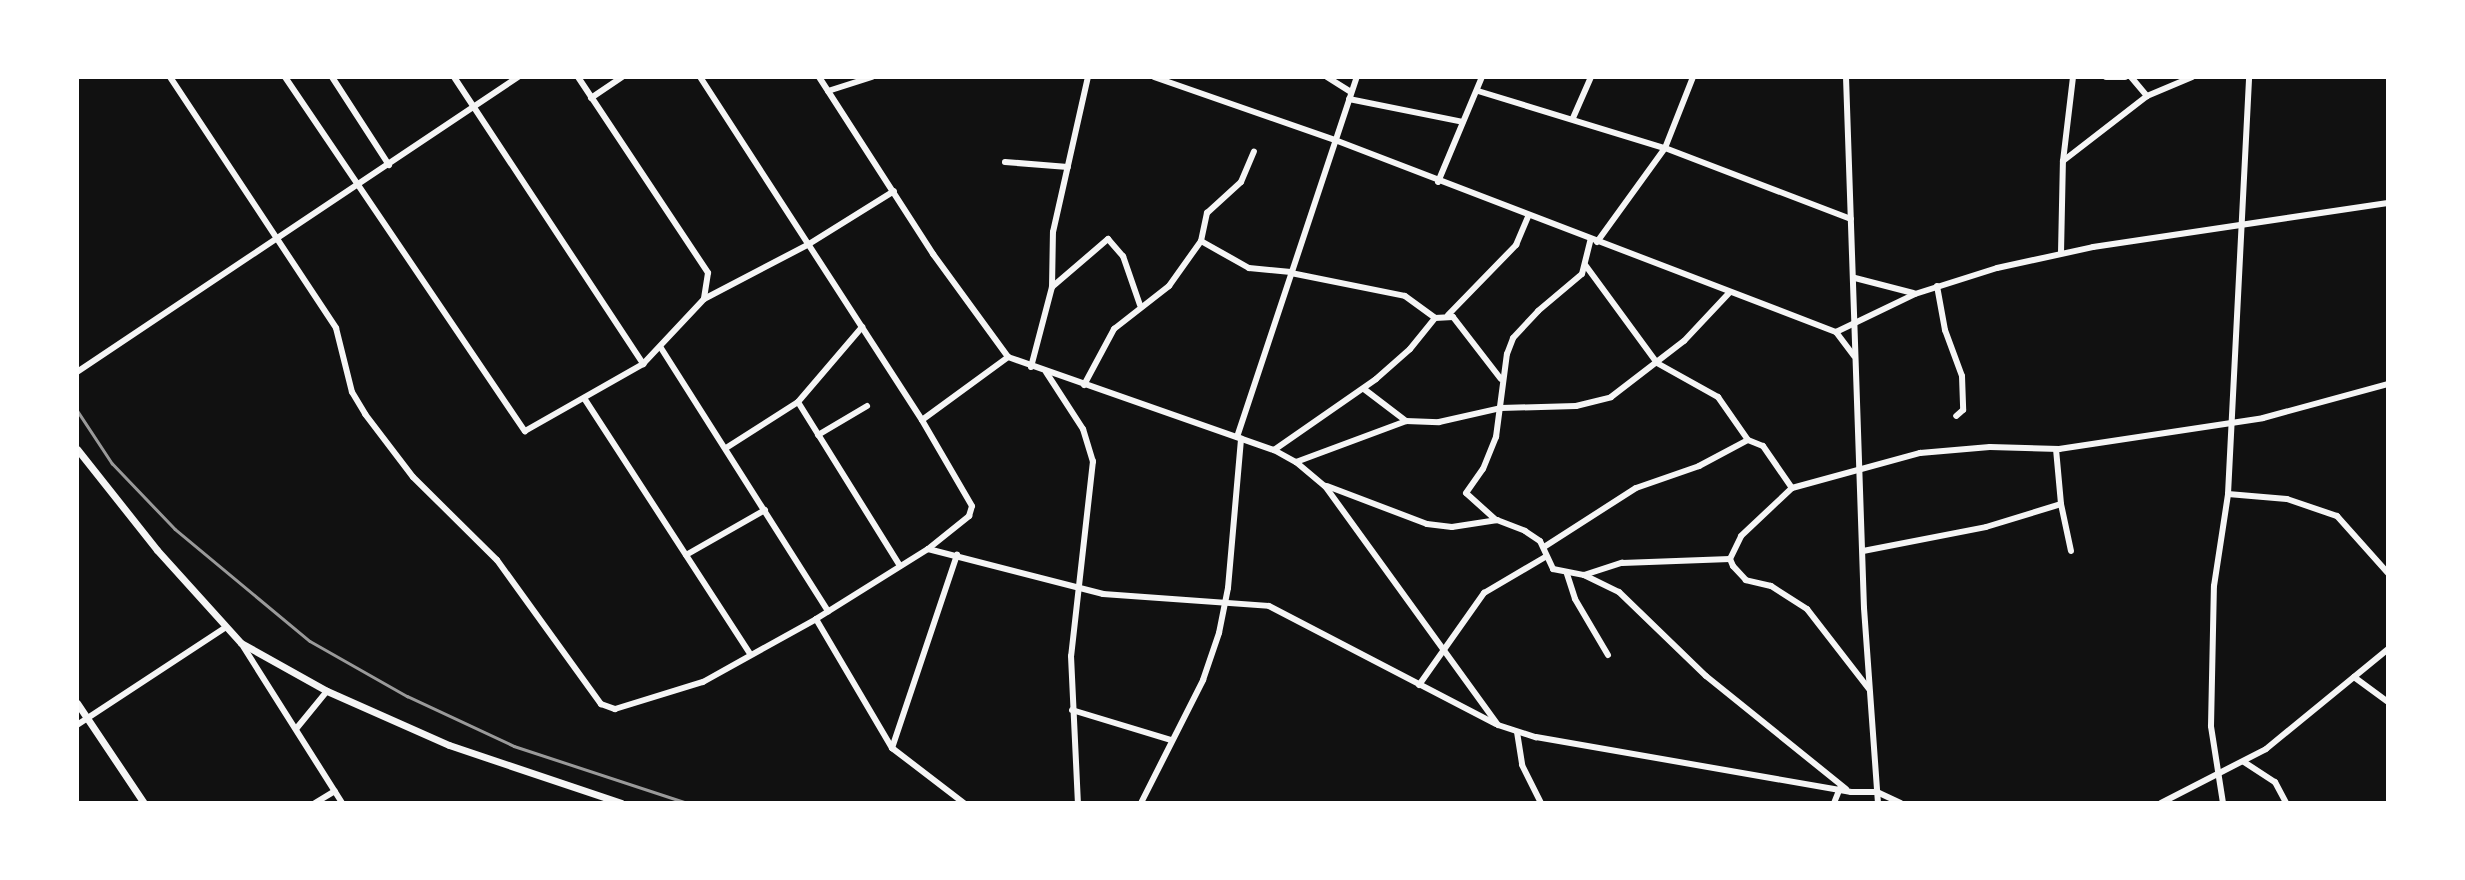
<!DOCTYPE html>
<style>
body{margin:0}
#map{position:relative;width:2465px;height:880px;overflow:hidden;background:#111;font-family:"Varela Round",sans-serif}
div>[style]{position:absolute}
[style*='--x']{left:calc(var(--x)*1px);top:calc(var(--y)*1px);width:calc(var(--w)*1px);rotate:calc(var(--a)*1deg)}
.minor>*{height:6px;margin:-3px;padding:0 3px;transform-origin:3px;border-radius:3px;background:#f5f5f5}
.tertiary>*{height:7px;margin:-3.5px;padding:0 3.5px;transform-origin:3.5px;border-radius:3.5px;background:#f5f5f5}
.rail>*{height:2.5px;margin:-1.25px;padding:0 1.25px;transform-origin:1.25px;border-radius:1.25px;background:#9a9a9a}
span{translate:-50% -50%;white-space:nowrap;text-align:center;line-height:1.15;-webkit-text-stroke:6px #fff;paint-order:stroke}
.frame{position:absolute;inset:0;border:79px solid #fff;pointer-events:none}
</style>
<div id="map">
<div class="minor">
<div style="--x:170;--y:77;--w:301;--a:56.5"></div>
<div style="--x:336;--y:328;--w:66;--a:76"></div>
<div style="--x:352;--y:392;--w:26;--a:59"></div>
<div style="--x:365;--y:414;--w:79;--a:52.7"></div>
<div style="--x:413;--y:477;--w:118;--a:44.7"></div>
<div style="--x:497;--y:560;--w:178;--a:54.2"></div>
<div style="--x:601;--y:704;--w:15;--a:20"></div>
<div style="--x:615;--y:709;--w:92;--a:-17.1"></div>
<div style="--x:703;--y:682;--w:129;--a:-29.1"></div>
<div style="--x:816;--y:619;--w:132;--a:-32"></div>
<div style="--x:928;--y:549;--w:53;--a:-38.8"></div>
<div style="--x:969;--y:516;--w:10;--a:-73"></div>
<div style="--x:972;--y:506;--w:99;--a:-120.2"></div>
<div style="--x:922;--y:420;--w:409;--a:-122.9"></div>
<div style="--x:285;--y:77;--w:428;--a:55.9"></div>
<div style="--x:525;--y:431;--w:136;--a:-29.6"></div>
<div style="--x:643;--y:364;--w:89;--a:-46.8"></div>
<div style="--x:704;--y:299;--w:119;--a:-27.6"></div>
<div style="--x:809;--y:244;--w:100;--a:-31.9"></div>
<div style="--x:332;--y:77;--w:105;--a:57.1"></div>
<div style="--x:454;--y:77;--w:344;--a:56.6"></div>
<div style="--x:578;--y:77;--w:235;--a:56.4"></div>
<div style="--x:708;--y:273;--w:26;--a:99"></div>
<div style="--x:819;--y:77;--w:211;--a:57.2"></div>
<div style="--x:933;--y:254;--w:127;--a:53.9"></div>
<div style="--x:1008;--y:357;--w:282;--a:19.3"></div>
<div style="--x:1274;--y:450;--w:25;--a:29"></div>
<div style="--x:1296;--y:462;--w:38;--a:40"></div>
<div style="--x:1325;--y:486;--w:295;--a:54.1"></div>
<div style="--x:1498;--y:725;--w:40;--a:18"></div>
<div style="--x:1536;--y:737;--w:320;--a:9.9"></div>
<div style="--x:1851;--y:792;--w:26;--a:0"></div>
<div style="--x:1877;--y:792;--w:26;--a:25"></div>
<div style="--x:1154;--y:77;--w:192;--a:19.2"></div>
<div style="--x:1335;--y:140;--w:537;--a:20.97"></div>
<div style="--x:1836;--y:332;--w:30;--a:53"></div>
<div style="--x:1327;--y:77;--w:28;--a:32"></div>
<div style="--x:1846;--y:77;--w:531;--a:88.06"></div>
<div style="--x:1864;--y:608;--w:196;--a:85.9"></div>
<div style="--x:2106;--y:77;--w:19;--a:0"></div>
<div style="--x:2131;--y:77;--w:25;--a:50"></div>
<div style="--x:828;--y:91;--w:46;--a:-17.7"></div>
<div style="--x:1478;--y:91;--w:195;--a:17"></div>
<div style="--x:1665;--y:148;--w:199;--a:20.9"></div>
<div style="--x:591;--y:98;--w:37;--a:-34"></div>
<div style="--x:1349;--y:99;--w:116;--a:11.4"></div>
<div style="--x:1573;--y:118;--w:45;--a:-66.3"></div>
<div style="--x:2063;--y:161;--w:106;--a:-37.7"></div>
<div style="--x:2147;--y:96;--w:49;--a:-22.9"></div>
<div style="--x:1005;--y:162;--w:63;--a:4.5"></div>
<div style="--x:1438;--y:182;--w:114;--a:-67.3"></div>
<div style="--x:1201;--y:241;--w:55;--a:29.4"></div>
<div style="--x:1249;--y:268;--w:42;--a:5.4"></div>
<div style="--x:1597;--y:242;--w:116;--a:-54.1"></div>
<div style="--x:1665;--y:148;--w:76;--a:-68.5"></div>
<div style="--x:2061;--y:253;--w:92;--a:-88.8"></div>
<div style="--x:2063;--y:161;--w:85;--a:-83.2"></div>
<div style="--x:1586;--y:266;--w:120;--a:53.8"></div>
<div style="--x:1657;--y:363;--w:70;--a:29.1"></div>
<div style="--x:1718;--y:397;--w:52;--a:55.1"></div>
<div style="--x:1748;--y:440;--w:16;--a:22"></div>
<div style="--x:1763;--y:446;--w:51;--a:55.4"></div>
<div style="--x:1291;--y:273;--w:116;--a:11.4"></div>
<div style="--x:1405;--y:296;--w:37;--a:36"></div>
<div style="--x:1435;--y:318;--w:18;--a:-3"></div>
<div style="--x:1453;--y:317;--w:78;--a:52.3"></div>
<div style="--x:1855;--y:278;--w:60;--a:14.5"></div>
<div style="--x:1937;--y:286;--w:45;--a:79.7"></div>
<div style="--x:1945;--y:330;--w:49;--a:69.7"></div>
<div style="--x:1962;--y:376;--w:34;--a:88"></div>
<div style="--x:1963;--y:410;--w:9;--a:139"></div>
<div style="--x:1052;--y:287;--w:74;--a:-40.6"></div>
<div style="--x:1108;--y:239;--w:23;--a:49"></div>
<div style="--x:1123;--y:256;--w:52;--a:70.9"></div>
<div style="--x:1448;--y:315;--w:98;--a:-45.8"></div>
<div style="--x:1516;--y:245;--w:30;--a:-67"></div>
<div style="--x:1836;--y:332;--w:88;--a:-25.7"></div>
<div style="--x:1915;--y:294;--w:86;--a:-17.6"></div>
<div style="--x:1997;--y:268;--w:98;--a:-12.3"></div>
<div style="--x:2093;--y:247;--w:298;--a:-8.5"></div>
<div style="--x:661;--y:348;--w:312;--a:57.6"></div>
<div style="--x:1031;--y:367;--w:83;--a:-75.3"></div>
<div style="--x:1052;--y:287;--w:55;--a:-89"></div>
<div style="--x:1053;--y:232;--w:159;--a:-77.3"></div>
<div style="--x:77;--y:372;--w:531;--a:-33.78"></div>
<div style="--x:1046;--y:372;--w:68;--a:57"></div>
<div style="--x:1083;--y:429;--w:34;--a:73"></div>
<div style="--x:1093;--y:461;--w:196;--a:96.4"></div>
<div style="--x:1071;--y:656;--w:147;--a:87.3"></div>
<div style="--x:1084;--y:385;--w:64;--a:-61.8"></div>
<div style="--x:1114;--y:329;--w:70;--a:-38"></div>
<div style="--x:1169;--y:286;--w:55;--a:-54.6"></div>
<div style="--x:1201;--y:241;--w:29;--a:-78"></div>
<div style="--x:1207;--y:213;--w:46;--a:-42.4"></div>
<div style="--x:1241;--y:182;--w:33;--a:-67"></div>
<div style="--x:1364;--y:389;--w:53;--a:37.3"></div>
<div style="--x:584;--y:398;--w:305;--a:57"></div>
<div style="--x:798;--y:402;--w:193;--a:58.1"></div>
<div style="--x:922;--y:420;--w:107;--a:-36.2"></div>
<div style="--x:818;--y:435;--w:57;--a:-30.6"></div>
<div style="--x:1237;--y:437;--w:379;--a:-71.6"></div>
<div style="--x:726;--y:448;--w:85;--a:-32.6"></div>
<div style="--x:798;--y:402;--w:99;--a:-49.5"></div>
<div style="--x:2056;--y:449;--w:55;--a:84.8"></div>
<div style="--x:1274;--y:450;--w:124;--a:-34.8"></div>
<div style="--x:1376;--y:379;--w:45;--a:-41.4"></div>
<div style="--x:1410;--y:349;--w:40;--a:-51"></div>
<div style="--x:1296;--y:462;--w:117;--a:-20.4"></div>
<div style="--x:1406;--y:421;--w:33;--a:2"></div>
<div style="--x:1439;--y:422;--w:64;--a:-12.7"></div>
<div style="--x:1501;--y:408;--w:75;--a:-1.5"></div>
<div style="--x:1576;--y:406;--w:36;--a:-14"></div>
<div style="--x:1611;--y:397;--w:92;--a:-37.5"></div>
<div style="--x:1684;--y:341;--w:67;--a:-46.8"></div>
<div style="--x:1327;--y:486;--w:107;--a:20.8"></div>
<div style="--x:1427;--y:524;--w:25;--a:7"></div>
<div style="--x:1452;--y:527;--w:46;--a:-8.8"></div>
<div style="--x:1497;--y:520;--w:30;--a:21"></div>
<div style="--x:1525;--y:531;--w:18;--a:34"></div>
<div style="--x:1540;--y:541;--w:31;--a:65"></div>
<div style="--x:1553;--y:569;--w:32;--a:11"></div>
<div style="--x:1584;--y:575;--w:39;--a:26"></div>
<div style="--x:1619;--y:592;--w:121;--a:44"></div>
<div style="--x:1706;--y:676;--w:180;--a:38.9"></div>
<div style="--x:2228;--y:494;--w:59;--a:4.8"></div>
<div style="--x:2287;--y:499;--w:53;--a:18.8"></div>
<div style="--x:2337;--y:516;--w:76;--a:48.2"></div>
<div style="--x:1496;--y:520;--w:40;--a:-138"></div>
<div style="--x:1466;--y:493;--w:29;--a:-55"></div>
<div style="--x:1483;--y:469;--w:35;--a:-68"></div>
<div style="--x:1496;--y:437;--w:84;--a:-82.5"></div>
<div style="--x:1507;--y:354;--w:17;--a:-69"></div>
<div style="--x:1513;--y:338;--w:37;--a:-47"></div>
<div style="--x:1538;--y:311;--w:57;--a:-40.1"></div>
<div style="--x:1582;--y:274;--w:36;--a:-76"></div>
<div style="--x:1544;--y:547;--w:109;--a:-32.7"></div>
<div style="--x:1636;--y:488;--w:67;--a:-19.2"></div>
<div style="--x:1699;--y:466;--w:55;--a:-28"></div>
<div style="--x:928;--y:549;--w:181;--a:14.4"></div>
<div style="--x:1103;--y:594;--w:166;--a:4.1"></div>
<div style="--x:1269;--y:606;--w:256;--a:27.5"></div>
<div style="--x:1863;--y:551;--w:125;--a:-11"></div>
<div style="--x:1986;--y:527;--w:78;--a:-17"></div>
<div style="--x:2061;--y:504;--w:48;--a:78"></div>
<div style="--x:686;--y:555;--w:91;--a:-29.7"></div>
<div style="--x:1567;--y:574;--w:26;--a:72"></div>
<div style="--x:1575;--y:599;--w:65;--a:59.5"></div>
<div style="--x:1584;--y:575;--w:40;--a:-18"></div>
<div style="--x:1622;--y:563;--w:108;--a:-2.1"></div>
<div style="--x:816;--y:619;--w:150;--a:59.5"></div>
<div style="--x:892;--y:748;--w:91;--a:37.4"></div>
<div style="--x:241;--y:643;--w:189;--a:57.7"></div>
<div style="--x:2354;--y:677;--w:42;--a:36.3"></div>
<div style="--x:1419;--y:685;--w:113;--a:-54.8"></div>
<div style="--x:1484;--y:593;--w:71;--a:-30.5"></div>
<div style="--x:1869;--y:689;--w:101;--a:-127.8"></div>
<div style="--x:1807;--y:609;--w:43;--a:-147.4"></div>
<div style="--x:1771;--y:586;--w:26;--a:-167"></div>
<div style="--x:1746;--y:580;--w:19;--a:-133"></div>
<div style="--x:1733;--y:566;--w:8;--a:-113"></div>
<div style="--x:1730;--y:559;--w:25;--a:-64"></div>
<div style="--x:1741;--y:536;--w:70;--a:-43.3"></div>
<div style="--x:1792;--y:488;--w:133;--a:-15.3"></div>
<div style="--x:1920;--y:453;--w:70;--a:-4.9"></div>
<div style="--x:1990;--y:447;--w:69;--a:1.7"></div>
<div style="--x:2059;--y:449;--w:206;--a:-8.6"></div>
<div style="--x:2263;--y:418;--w:130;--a:-15.2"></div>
<div style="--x:1072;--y:710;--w:103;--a:16.9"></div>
<div style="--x:77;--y:725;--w:178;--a:-33.3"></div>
<div style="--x:296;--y:729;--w:49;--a:-50.8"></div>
<div style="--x:1517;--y:732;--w:33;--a:81"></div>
<div style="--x:1522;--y:765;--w:42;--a:63.4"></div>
<div style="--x:892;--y:748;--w:204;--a:-71.4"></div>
<div style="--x:2244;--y:762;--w:37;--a:33"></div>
<div style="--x:2275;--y:782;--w:24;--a:62"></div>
<div style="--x:315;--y:803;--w:23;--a:-31"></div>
<div style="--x:1141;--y:803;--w:138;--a:-63.2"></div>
<div style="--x:1203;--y:680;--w:50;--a:-71.2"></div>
<div style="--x:1219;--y:633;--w:46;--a:-78.7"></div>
<div style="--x:1228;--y:588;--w:150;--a:-85"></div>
<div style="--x:1834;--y:803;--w:16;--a:-68"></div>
<div style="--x:2161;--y:803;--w:118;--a:-27.2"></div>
<div style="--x:2266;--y:749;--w:158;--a:-39.3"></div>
<div style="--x:2223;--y:803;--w:78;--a:-98.9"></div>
<div style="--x:2211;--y:726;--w:140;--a:-88.8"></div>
<div style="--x:2214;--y:586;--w:93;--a:-81.3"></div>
<div style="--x:2228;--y:494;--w:418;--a:-87.1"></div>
</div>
<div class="tertiary">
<div style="--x:77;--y:449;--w:129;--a:51.6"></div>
<div style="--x:157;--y:550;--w:125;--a:47.9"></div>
<div style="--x:241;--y:643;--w:98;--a:29.2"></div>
<div style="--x:327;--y:691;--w:133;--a:23.9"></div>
<div style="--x:449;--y:745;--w:182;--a:18.6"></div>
<div style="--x:77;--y:703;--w:120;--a:56.2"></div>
</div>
<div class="rail">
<div style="--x:77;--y:410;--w:64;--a:56.6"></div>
<div style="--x:112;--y:463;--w:91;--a:46.3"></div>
<div style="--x:175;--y:529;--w:175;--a:39.7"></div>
<div style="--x:310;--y:641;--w:112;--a:29.6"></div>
<div style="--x:407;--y:696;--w:118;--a:25"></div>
<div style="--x:514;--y:746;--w:182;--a:18.2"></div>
</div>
<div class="frame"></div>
</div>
